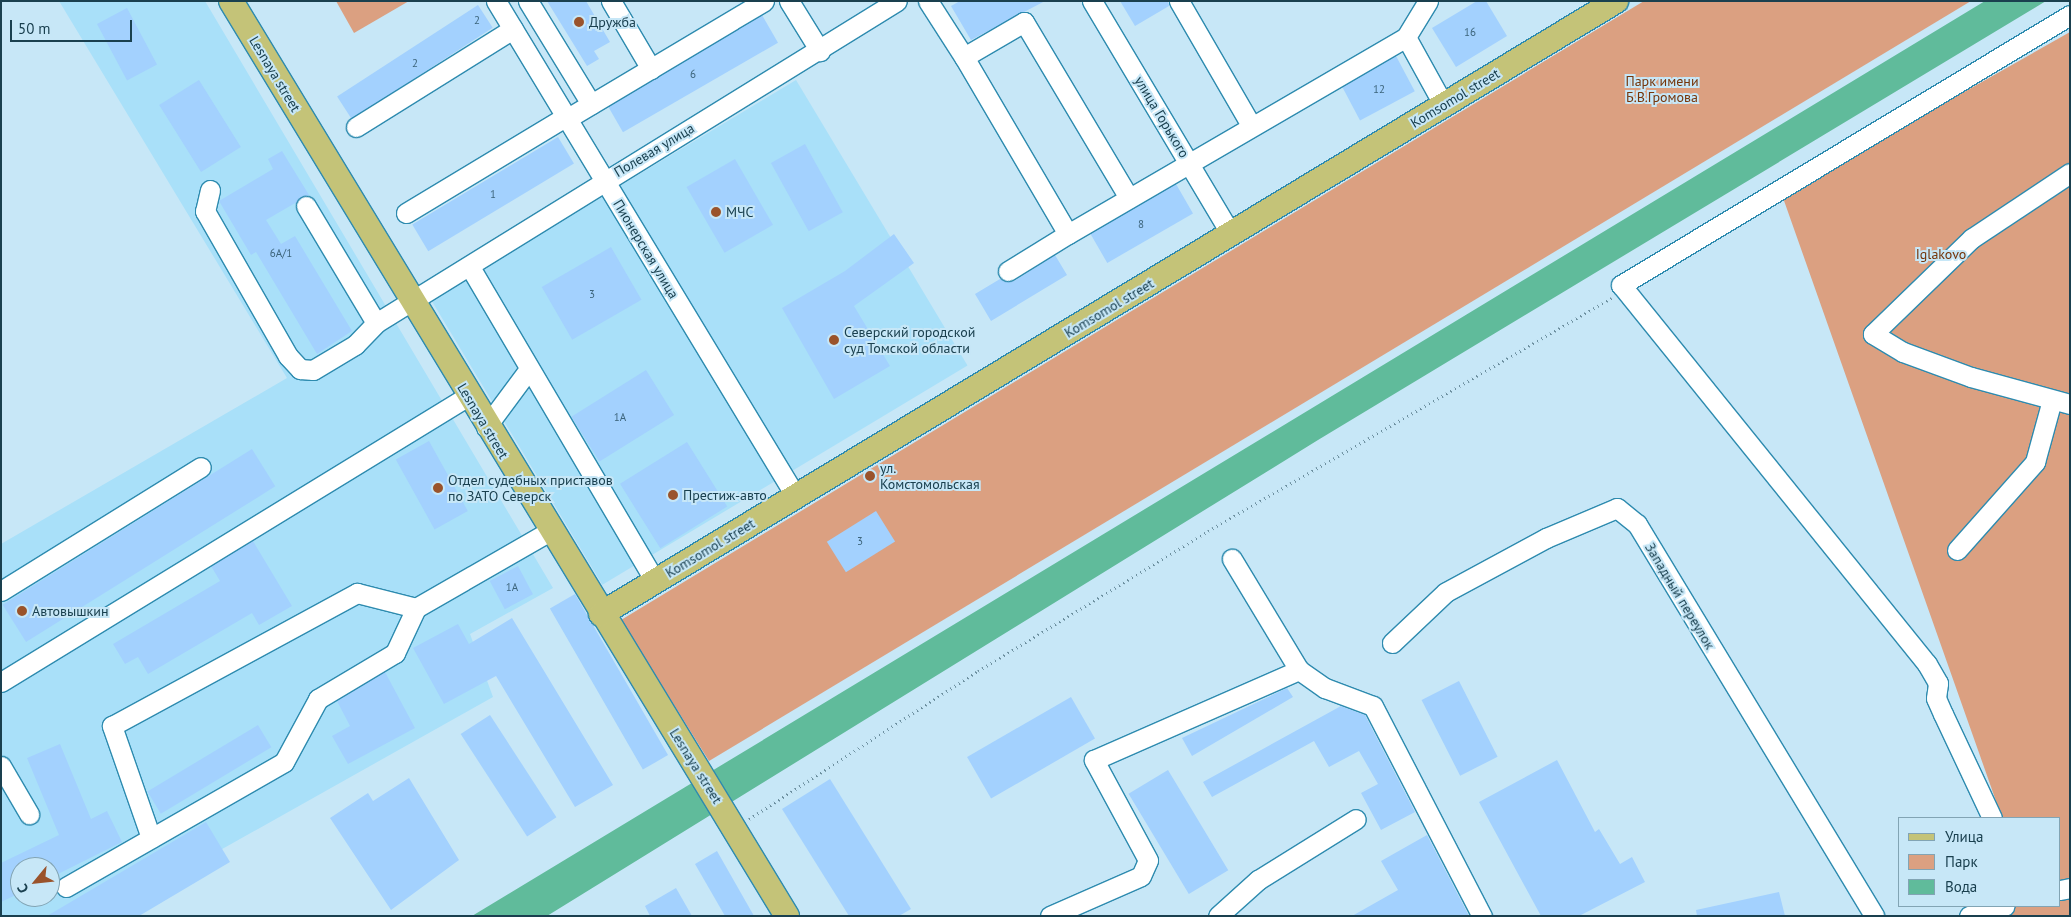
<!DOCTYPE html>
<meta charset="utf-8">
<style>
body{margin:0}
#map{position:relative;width:2071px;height:917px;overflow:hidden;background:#c7e7f7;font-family:"PT Sans",sans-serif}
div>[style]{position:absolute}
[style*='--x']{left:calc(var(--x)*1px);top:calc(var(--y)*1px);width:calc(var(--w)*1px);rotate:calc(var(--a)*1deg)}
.built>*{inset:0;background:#a9e0f9;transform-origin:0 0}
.green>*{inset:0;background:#dba081}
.water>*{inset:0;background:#60bb9b}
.building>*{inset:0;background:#a3d1fe;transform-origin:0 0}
.path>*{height:3px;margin-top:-1.5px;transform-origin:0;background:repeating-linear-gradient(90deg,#6e91a1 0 1px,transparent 0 5px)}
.roads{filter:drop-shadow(1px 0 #2e8baf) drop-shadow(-1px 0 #2e8baf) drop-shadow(0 1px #2e8baf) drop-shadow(0 -1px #2e8baf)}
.minor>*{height:19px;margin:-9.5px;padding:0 9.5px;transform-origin:9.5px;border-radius:9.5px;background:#fff}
.major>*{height:24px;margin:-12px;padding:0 12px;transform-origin:12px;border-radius:12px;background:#c4c378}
.dots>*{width:14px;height:14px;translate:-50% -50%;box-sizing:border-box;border:2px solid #c7e7f7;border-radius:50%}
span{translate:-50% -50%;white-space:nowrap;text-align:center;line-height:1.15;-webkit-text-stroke:4px #c7e7f7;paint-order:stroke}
.number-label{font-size:11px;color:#3c647b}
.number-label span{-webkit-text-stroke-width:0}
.poi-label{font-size:14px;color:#1a404f}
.left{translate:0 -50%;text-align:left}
.street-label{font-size:14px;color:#1a404f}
.park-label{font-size:14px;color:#75350a}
.frame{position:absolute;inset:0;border:2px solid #1a404f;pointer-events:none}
.legend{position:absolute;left:1898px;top:817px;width:162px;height:90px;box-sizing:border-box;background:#c7e7f7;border:1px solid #82a4b4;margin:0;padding:6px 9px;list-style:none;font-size:15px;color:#1a404f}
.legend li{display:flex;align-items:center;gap:10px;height:25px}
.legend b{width:25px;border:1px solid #82a4b4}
.north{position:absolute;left:10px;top:857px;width:50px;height:50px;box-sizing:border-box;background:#c7e7f7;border:1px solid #82a4b4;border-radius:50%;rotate:242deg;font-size:14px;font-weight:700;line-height:20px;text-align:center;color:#1a404f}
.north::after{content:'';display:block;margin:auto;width:18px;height:22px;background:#9a532b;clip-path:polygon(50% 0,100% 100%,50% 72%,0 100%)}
.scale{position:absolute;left:10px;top:20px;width:122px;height:22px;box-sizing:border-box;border:2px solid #1a404f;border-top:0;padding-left:6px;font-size:15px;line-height:18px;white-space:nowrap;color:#1a404f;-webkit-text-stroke:4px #c7e7f7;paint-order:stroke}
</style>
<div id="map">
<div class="built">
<div style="clip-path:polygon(evenodd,59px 1px,205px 1px,553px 588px,470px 634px,493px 697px,103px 916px,1px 916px,1px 544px,287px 378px,59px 1px,20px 867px,50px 867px,50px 897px,20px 897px,20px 867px)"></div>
<div style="left:796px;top:80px;width:333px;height:426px;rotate:59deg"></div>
</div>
<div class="green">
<div style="clip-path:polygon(336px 1px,409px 1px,354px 33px)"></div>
<div style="clip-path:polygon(1644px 1px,1971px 1px,709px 761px,621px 620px)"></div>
<div style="clip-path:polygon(2070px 32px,2070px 916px,1972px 916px,2004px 906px,2060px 906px,2060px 818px,2002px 818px,1782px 195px)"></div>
</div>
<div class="water">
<div style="clip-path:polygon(1985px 1px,2046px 1px,1318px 440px,547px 916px,472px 916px)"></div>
</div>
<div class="building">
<div style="clip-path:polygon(547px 1px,586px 1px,610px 42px,594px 51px,599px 59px,587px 66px)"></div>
<div style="clip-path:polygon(960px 1px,1045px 1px,971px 40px,951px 6px)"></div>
<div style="clip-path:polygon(1120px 1px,1168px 1px,1169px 6px,1135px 26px)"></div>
<div style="clip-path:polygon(1477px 1px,1486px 1px,1507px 36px,1456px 67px,1432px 28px)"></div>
<div style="left:478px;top:5px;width:27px;height:168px;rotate:57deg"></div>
<div style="left:127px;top:8px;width:64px;height:34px;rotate:62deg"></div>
<div style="left:762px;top:15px;width:32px;height:179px;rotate:60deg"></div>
<div style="left:1396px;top:56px;width:40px;height:62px;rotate:62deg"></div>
<div style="left:199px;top:80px;width:79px;height:47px;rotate:58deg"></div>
<div style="left:558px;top:137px;width:31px;height:170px;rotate:59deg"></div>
<div style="left:805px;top:144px;width:78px;height:39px;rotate:61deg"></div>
<div style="clip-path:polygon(282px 151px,309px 195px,266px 220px,281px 244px,295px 236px,352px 331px,317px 354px,256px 252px,251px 255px,219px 201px,273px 169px,268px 159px)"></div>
<div style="left:735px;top:159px;width:76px;height:56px;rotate:60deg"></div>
<div style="left:1176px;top:184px;width:34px;height:99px;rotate:60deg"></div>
<div style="clip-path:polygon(894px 234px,914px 263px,854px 306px,890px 366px,834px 399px,782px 308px,845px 271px)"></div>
<div style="left:611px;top:247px;width:61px;height:80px;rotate:60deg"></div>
<div style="clip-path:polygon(1055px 255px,1067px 275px,991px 321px,975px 294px,1000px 279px,1014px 281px)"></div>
<div style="left:646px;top:370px;width:53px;height:88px;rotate:58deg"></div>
<div style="left:429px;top:441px;width:80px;height:38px;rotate:61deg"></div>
<div style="left:687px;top:442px;width:76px;height:79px;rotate:58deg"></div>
<div style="left:252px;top:449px;width:44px;height:294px;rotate:58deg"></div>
<div style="left:876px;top:511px;width:36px;height:58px;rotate:58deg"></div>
<div style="clip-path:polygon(253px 541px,292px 606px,259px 625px,252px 613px,148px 674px,138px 657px,125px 664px,113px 644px,220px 581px,211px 566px)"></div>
<div style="left:518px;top:566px;width:32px;height:32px;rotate:62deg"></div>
<div style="left:575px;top:594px;width:186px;height:29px;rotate:60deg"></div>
<div style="clip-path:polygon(512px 618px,613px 785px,575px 807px,496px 676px,444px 704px,413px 648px,458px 624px,469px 644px)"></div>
<div style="clip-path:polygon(385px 672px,415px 728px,348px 764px,332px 736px,350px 726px,337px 701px)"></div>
<div style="left:1459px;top:681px;width:85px;height:42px;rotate:63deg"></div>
<div style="clip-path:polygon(1287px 688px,1293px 697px,1192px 756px,1182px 738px)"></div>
<div style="left:1071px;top:697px;width:48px;height:120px;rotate:60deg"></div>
<div style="clip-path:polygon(1341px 706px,1365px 715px,1415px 812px,1381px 830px,1361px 793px,1378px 784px,1359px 751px,1329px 767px,1314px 741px,1212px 797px,1203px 782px)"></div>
<div style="left:490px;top:715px;width:122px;height:35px;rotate:57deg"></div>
<div style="left:258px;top:725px;width:26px;height:129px;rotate:59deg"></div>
<div style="clip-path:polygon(60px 744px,91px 819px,107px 811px,122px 842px,50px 878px,50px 867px,20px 867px,20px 893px,1px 902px,1px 863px,59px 835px,27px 758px)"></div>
<div style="clip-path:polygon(1557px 760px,1595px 832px,1599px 829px,1620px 864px,1632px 857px,1645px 882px,1579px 916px,1541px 916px,1479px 802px)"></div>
<div style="left:1168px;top:770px;width:117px;height:46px;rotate:59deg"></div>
<div style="clip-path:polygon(409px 778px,459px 860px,391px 910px,330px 818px,368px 793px,373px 801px)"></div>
<div style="clip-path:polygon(830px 779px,911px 909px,899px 916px,849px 916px,782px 809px)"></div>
<div style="clip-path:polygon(206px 822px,230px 862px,139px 916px,47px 916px)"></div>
<div style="clip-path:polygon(1427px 835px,1469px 916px,1352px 916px,1398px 890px,1381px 861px)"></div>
<div style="clip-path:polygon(717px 851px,754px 916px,725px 916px,695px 864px)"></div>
<div style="clip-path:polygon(676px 888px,692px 916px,650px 916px,645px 906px)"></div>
<div style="clip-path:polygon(1779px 892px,1785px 916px,1697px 916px,1696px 910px)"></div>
</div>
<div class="path">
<div style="--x:749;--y:819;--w:273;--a:-32.9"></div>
<div style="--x:978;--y:671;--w:269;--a:-31.3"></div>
<div style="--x:1208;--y:531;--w:466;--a:-30"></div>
</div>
<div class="roads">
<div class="minor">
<div style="--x:496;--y:1;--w:580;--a:58.83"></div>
<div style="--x:528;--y:1;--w:121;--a:58.5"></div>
<div style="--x:611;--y:1;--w:79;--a:59.5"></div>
<div style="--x:789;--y:1;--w:59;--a:58.2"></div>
<div style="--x:928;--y:1;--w:67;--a:57.3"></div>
<div style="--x:1092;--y:1;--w:271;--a:59.2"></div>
<div style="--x:1179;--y:1;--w:143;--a:59.9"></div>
<div style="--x:1428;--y:1;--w:42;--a:121.4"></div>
<div style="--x:1406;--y:37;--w:77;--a:61.1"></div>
<div style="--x:568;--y:118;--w:228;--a:-30.8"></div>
<div style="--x:356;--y:127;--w:185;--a:-32"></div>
<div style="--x:2070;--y:173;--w:118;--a:146.4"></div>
<div style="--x:1972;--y:238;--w:138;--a:135.9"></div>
<div style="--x:1873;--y:334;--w:35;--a:31"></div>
<div style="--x:1903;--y:352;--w:72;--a:20.2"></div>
<div style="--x:1971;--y:377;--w:103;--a:15.3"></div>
<div style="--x:210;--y:190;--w:22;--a:103"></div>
<div style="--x:205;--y:211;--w:167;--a:60.2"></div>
<div style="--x:288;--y:356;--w:18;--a:47"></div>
<div style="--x:300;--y:369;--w:13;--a:4"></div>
<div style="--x:313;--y:370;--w:49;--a:-30.8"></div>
<div style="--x:355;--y:345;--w:30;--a:-46"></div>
<div style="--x:376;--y:323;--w:612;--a:-31.72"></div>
<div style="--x:1129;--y:198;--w:205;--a:-120.8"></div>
<div style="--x:1024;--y:22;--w:69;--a:149.7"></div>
<div style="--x:964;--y:57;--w:205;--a:59.6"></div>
<div style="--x:1068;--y:234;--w:391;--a:-30.2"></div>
<div style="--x:306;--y:206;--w:136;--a:59.1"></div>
<div style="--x:406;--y:213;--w:188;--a:-31.1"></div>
<div style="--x:470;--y:267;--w:364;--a:59.5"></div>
<div style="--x:1008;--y:271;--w:70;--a:-31.7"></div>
<div style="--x:486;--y:427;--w:72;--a:-53.4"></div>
<div style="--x:1957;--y:550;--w:118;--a:-48.4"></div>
<div style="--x:2035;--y:462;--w:64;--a:-74.7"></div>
<div style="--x:1;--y:591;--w:235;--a:-31.8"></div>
<div style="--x:1392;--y:643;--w:74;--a:-43.4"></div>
<div style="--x:1446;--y:592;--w:114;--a:-28.4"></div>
<div style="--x:1546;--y:538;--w:77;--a:-22.9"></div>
<div style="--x:1617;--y:508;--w:26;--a:39"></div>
<div style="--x:1637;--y:524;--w:458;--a:58.8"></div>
<div style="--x:1299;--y:670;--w:32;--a:35"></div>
<div style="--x:1325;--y:688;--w:51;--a:20.6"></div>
<div style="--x:1373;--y:706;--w:237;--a:62.6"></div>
<div style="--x:1;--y:682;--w:548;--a:-31.48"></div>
<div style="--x:1;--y:766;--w:56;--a:59.7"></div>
<div style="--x:1992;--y:818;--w:115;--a:-115.2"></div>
<div style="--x:1943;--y:714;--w:17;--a:-114"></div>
<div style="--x:1936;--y:698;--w:15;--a:-82"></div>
<div style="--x:1938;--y:683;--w:22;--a:-120"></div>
<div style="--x:1927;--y:664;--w:487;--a:-128.9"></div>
<div style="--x:1621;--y:285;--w:524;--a:-31.02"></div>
<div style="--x:151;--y:838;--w:119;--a:-109.2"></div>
<div style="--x:112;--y:726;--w:279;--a:-28.5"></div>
<div style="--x:357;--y:593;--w:61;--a:14.3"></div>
<div style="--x:416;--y:608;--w:155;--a:-29.9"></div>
<div style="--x:66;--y:887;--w:251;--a:-29.8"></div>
<div style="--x:284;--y:762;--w:72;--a:-61.6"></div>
<div style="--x:318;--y:699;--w:90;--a:-30.9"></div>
<div style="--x:395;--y:653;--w:50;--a:-65"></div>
<div style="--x:2060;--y:890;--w:10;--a:-11"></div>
<div style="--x:1050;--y:916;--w:99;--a:-23.7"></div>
<div style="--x:1141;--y:876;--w:17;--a:-66"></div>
<div style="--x:1148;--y:860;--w:114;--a:-118.4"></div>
<div style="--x:1094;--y:760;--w:224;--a:-23.7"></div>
<div style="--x:1299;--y:670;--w:130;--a:-121.1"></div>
<div style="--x:1218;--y:916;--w:54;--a:-42"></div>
<div style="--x:1258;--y:880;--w:115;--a:-31.9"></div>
<div style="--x:1969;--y:916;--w:37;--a:-16"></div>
</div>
<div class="major">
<div style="--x:231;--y:1;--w:1071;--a:58.72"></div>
<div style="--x:601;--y:614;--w:1186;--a:-31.13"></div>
</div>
</div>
<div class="dots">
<div style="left:579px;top:22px;background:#9a532b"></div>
<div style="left:716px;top:212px;background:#9a532b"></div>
<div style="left:834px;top:340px;background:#9a532b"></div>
<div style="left:870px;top:476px;background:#9a532b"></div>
<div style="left:438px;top:488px;background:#9a532b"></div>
<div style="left:673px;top:495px;background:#9a532b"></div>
<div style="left:22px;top:611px;background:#9a532b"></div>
</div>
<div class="number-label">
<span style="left:477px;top:20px">2</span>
<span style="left:1470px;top:32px">16</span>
<span style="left:415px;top:63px">2</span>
<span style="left:693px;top:74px">6</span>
<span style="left:1379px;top:89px">12</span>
<span style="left:493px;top:194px">1</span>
<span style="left:1141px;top:224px">8</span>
<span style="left:281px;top:253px">6А/1</span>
<span style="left:592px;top:294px">3</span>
<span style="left:620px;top:417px">1А</span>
<span style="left:860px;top:541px">3</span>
<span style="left:512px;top:587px">1А</span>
</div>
<div class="poi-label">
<span class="left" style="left:589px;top:22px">Дружба</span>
<span class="left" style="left:726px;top:212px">МЧС</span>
<span class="left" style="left:844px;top:340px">Северский городской<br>суд Томской области</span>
<span class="left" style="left:880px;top:476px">ул.<br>Комстомольская</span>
<span class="left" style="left:448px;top:488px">Отдел судебных приставов<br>по ЗАТО Северск</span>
<span class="left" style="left:683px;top:495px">Престиж-авто</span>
<span class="left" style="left:32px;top:611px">Автовышкин</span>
</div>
<div class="street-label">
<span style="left:275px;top:74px;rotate:59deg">Lesnaya street</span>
<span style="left:1455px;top:98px;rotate:-31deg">Komsomol street</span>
<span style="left:1162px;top:117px;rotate:59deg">улица Горького</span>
<span style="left:654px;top:150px;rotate:-31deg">Полевая улица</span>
<span style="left:646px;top:249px;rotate:59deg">Пионерская улица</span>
<span style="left:1109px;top:308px;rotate:-31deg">Komsomol street</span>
<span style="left:483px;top:421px;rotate:59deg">Lesnaya street</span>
<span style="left:710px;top:548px;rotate:-31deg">Komsomol street</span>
<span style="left:1680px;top:596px;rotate:59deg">Западный переулок</span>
<span style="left:696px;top:766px;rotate:58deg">Lesnaya street</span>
</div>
<div class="park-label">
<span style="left:1662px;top:89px">Парк имени<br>Б.В.Громова</span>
<span style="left:1941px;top:254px">Iglakovo</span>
</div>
<div class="frame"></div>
<ul class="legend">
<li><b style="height:6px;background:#c4c378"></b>Улица</li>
<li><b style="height:14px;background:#dba081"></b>Парк</li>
<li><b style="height:14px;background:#60bb9b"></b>Вода</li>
</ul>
<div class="north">С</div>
<div class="scale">50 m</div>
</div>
